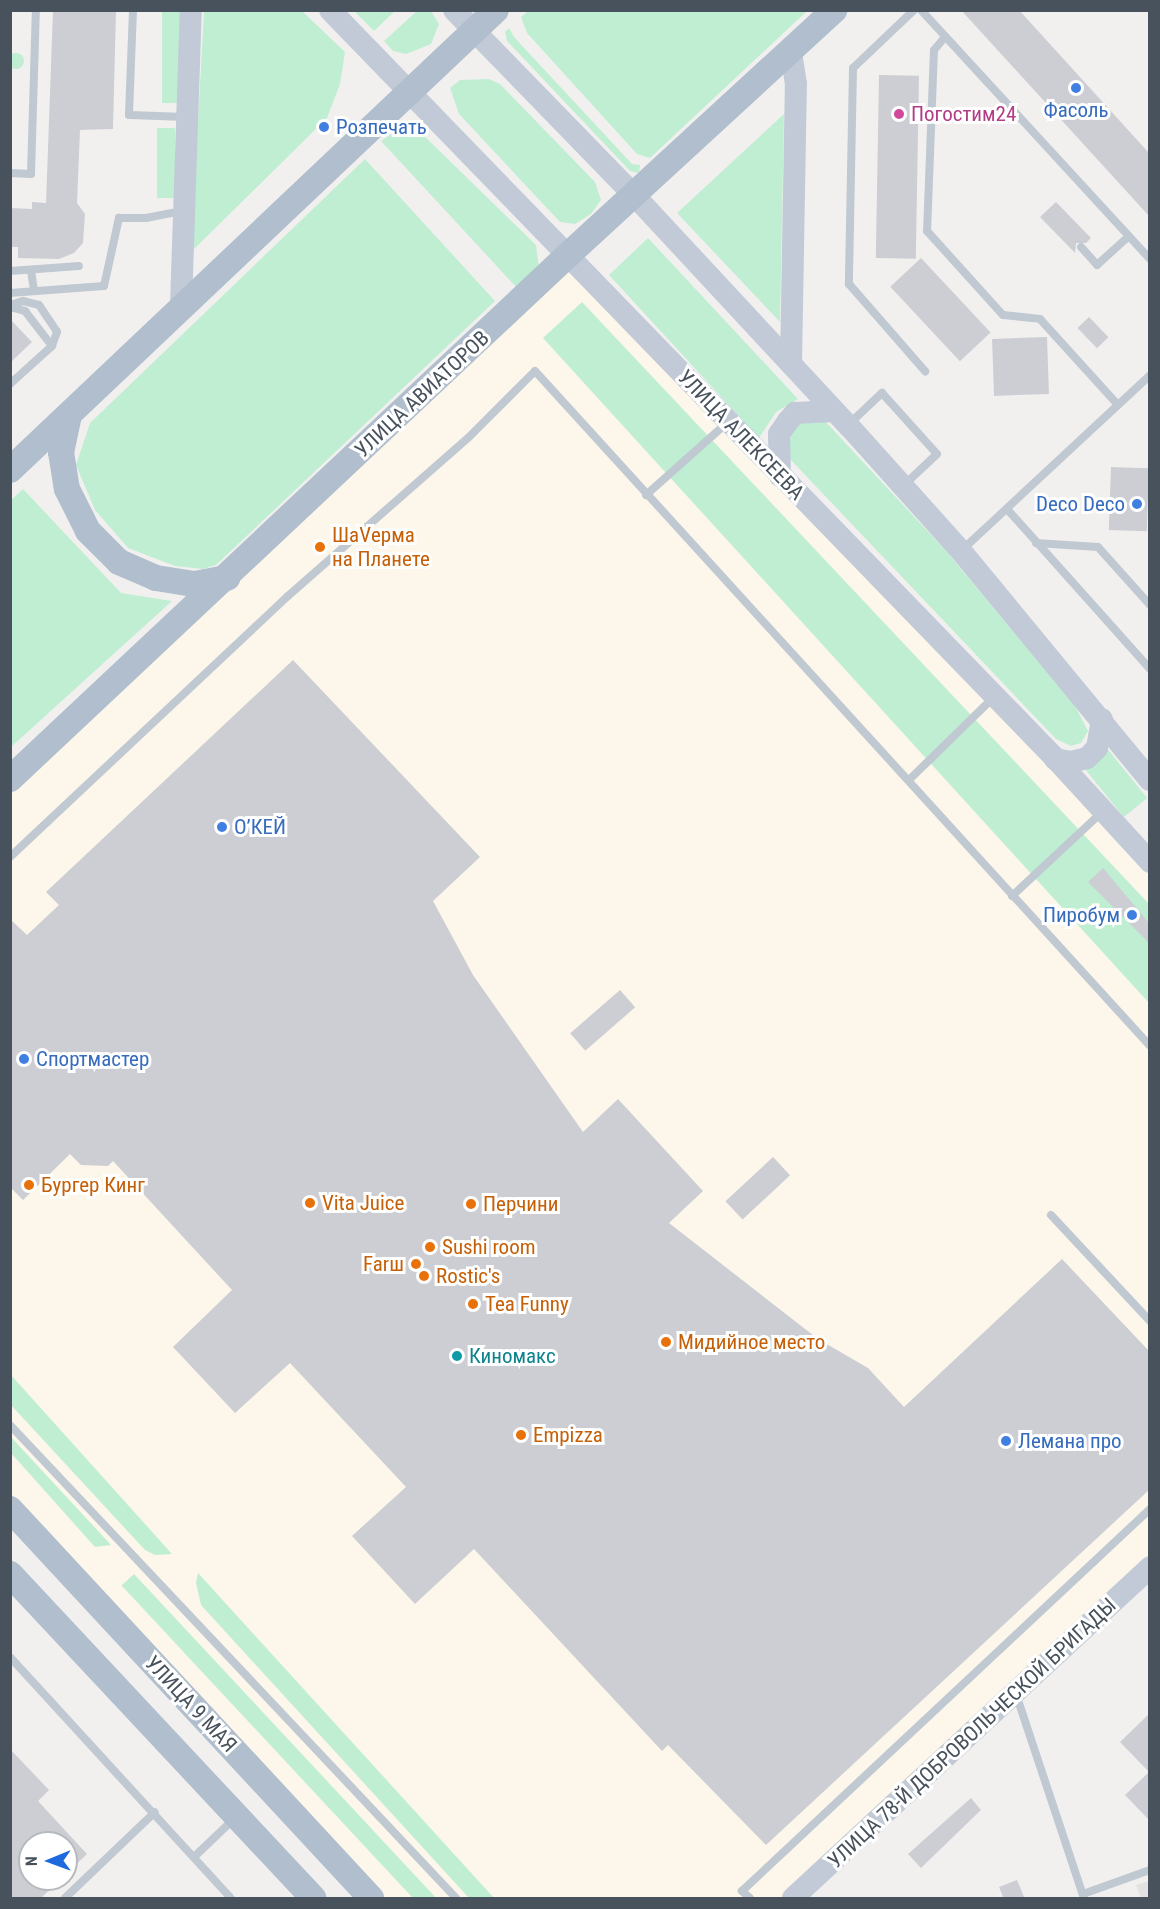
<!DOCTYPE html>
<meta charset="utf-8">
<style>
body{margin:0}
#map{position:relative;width:1160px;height:1909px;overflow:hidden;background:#f2f0ef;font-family:"Roboto Condensed",sans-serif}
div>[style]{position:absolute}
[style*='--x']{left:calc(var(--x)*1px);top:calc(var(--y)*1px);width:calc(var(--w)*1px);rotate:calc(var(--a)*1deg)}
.commercial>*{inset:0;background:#fcf7ea}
.education>*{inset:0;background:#e3e1e1}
.green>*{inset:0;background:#bfeed3;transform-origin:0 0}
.round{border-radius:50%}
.building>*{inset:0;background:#ccced4;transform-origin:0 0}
.lane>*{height:8px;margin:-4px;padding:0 4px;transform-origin:4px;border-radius:4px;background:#c0c9d1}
.secondary>*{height:22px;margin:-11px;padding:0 11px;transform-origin:11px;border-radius:11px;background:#c1cad6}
.primary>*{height:26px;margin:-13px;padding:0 13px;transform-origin:13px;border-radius:13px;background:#b0becd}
.dots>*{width:16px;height:16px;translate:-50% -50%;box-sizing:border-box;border:3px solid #fff;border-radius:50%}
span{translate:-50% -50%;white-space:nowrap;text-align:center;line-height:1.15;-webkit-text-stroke:6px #fff;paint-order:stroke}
.shop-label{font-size:21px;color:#366cbe}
.left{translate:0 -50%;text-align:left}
.right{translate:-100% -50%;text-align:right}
.hotel-label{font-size:21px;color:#b23c85}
.street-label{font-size:21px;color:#48525c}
.food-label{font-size:21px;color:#c56008}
.culture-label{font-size:21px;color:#0d838f}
.frame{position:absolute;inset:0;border:12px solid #48525c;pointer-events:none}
.north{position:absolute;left:18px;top:1831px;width:60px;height:60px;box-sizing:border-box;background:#fff;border:2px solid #b6babe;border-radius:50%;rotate:269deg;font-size:16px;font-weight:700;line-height:24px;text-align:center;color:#48525c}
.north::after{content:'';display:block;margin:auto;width:21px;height:27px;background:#1e69dd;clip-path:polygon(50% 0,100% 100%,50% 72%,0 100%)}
</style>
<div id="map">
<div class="commercial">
<div style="clip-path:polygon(568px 255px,1149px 862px,1149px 1567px,793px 1898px,371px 1898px,11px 1509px,11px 779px)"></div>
</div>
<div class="education">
<div style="clip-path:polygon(1149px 1881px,1149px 1898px,1141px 1898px,1136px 1885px)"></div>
</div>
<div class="green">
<div style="left:162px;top:11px;width:18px;height:92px"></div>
<div style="clip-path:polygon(204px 11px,302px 11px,345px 52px,340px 84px,327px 118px,191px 252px)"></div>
<div style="clip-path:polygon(354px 11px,395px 11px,374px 31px)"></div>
<div style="clip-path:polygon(417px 11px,431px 11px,439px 24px,431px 44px,406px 54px,393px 51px,384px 41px)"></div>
<div style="clip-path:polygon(528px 11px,807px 10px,807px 11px,650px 158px,637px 154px,527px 33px,521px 17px)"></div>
<div style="clip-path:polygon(509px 28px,514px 37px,632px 164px,640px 165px,639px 173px,630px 171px,507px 41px,505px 32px)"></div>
<div class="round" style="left:8px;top:53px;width:16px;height:16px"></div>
<div style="clip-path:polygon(489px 79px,500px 84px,595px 182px,601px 200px,591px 214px,575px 224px,560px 222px,459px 114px,450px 88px,460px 80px)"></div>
<div style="clip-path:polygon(784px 114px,780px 322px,677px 213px)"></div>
<div style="left:157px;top:128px;width:18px;height:70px"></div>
<div style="clip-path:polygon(400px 128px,416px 128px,536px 245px,539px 268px,517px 288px,381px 141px)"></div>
<div style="clip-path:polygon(365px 159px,495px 301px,216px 565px,203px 569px,175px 566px,128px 548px,95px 510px,76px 465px,90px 423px)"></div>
<div style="clip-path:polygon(648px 238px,798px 399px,776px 412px,759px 438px,609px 275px)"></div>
<div style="clip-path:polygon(582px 302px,1149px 904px,1149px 1003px,543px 338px)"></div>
<div style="clip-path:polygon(807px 418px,824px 420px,946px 551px,1075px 706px,1088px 731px,1081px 743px,1071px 746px,1056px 739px,789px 458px,790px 426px)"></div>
<div style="clip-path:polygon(23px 489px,121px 593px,172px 601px,11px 747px,10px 501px)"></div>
<div style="left:1105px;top:746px;width:67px;height:30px;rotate:51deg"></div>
<div style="clip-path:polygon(10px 1375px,11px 1375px,172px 1554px,155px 1555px,145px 1550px,11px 1405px)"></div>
<div style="clip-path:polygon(11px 1437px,111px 1545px,95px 1547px,11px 1453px)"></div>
<div style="clip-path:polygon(198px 1573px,494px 1898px,469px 1898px,201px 1605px,196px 1583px)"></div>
<div style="left:134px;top:1574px;width:444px;height:17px;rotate:47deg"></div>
</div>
<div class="building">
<div style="clip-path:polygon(53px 10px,116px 10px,113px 129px,80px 130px,77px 203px,85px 214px,83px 243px,74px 253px,59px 259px,18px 258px,18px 247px,10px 247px,10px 208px,32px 209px,32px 202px,46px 203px)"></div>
<div style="clip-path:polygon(961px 10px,1019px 10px,1149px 153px,1149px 216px)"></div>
<div style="left:879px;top:75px;width:40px;height:183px;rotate:1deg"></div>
<div style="clip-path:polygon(1056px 202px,1091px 238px,1086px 243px,1076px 243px,1075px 253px,1040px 217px)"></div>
<div style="left:921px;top:258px;width:102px;height:42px;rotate:47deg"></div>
<div style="left:1089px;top:317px;width:28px;height:16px;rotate:46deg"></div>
<div style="clip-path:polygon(10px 319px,32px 342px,10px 363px)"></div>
<div style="left:1047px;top:337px;width:57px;height:55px;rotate:88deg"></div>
<div style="left:1111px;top:467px;width:38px;height:63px;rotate:2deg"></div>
<div style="clip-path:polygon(293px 660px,480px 857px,433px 901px,473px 975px,583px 1132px,618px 1099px,703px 1191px,669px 1223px,818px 1339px,868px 1368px,904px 1407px,1062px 1259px,1149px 1351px,1149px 1490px,766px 1845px,668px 1745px,662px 1751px,474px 1549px,415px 1604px,352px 1536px,406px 1487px,290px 1363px,235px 1413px,173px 1347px,232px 1290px,113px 1161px,108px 1166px,81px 1165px,70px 1154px,23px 1200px,10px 1187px,10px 919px,27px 935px,59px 905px,46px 892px)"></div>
<div style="clip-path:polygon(1103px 868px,1149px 923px,1149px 943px,1088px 882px)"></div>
<div style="left:620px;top:990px;width:23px;height:66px;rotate:49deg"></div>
<div style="left:773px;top:1157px;width:25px;height:65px;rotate:47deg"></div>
<div style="clip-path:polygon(1149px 1714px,1149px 1820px,1125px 1795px,1149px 1772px,1120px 1742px)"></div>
<div style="clip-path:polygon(10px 1749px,49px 1790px,38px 1801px,87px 1854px,66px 1874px,66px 1843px,30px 1843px,30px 1879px,61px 1879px,40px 1899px,10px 1899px)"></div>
<div style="clip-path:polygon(971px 1798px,981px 1810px,921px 1868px,908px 1854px)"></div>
<div style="clip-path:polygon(1017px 1880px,1025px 1899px,1004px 1899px,999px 1887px)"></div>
</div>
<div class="lane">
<div style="--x:133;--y:10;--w:105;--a:92.2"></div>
<div style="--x:129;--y:115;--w:57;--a:2"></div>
<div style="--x:914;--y:10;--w:84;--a:136.4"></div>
<div style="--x:853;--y:68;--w:216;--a:91.1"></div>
<div style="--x:849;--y:284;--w:116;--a:48.9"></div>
<div style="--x:921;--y:10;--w:338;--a:47.4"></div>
<div style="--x:945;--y:37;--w:17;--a:130"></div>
<div style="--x:934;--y:50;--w:181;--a:92.2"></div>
<div style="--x:927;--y:231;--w:113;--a:47.9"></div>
<div style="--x:1003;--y:315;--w:37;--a:6"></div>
<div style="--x:1040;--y:319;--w:116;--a:47.8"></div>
<div style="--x:10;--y:173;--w:21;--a:3"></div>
<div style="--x:31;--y:174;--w:164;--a:-88.3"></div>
<div style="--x:1081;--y:247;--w:24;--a:48"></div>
<div style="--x:1097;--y:265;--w:43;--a:-42.2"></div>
<div style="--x:10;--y:271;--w:69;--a:-4.1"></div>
<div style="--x:31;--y:271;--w:20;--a:81"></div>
<div style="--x:10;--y:293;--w:94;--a:-4.3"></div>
<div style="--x:104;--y:286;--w:70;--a:-77.6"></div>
<div style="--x:119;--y:218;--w:27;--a:0"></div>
<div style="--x:146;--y:218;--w:37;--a:-11"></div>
<div style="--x:10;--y:305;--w:14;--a:-17"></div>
<div style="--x:23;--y:301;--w:16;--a:14"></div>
<div style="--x:39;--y:305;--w:32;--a:56"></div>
<div style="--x:57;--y:332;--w:15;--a:110"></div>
<div style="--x:10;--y:307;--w:16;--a:15"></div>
<div style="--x:25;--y:311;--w:44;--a:52.4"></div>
<div style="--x:52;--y:346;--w:57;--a:137.9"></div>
<div style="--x:848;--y:425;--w:47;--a:-43.3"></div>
<div style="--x:882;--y:393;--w:82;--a:48"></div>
<div style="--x:937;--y:454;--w:47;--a:136.7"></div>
<div style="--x:646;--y:495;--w:110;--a:-41.7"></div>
<div style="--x:1007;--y:509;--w:215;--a:48.2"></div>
<div style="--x:1036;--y:543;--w:62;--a:3.7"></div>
<div style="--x:1098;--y:547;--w:78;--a:48.1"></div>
<div style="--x:962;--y:550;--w:257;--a:-42.9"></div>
<div style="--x:910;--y:779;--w:116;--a:-44.3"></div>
<div style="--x:10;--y:857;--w:381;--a:-43.2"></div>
<div style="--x:288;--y:596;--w:241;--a:-41.3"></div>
<div style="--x:469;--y:437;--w:93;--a:-45"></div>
<div style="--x:535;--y:371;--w:913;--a:47.66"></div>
<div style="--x:1012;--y:896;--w:123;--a:-43"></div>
<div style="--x:1051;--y:1215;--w:145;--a:47"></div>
<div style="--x:10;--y:1425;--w:650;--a:46.68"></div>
<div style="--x:10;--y:1657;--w:327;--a:47.5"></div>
<div style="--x:1016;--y:1694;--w:215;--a:71.6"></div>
<div style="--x:194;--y:1857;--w:57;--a:-43.6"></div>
<div style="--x:1083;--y:1894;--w:71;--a:-19.7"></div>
<div style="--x:65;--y:1898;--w:124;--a:-43.7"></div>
<div style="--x:750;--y:1898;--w:11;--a:-139"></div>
<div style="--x:742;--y:1891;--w:559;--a:-43.11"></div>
</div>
<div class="secondary">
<div style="--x:330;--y:10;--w:1039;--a:45.9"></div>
<div style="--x:1053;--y:756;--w:144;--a:47.5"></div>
<div style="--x:454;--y:10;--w:257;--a:45.8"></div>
<div style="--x:633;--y:194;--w:316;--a:47.1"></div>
<div style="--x:848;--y:425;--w:169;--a:48.1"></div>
<div style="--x:961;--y:551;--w:297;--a:50.5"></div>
<div style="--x:181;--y:305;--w:295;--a:-88.1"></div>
<div style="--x:791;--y:364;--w:280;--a:-89"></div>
<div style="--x:796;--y:84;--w:32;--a:-99"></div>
<div style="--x:780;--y:476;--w:42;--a:-91.4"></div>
<div style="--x:779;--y:434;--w:16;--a:-55"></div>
<div style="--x:788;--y:421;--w:11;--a:-49"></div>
<div style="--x:795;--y:413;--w:39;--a:-3"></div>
<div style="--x:1055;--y:759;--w:16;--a:11"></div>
<div style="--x:1071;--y:762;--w:16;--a:-14"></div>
<div style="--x:1087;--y:758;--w:14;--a:-45"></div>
<div style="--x:1097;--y:748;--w:29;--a:-80"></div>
<div style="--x:793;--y:1898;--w:487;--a:-42.8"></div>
</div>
<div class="primary">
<div style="--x:69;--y:415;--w:38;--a:102"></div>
<div style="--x:61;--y:452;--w:37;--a:81"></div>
<div style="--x:67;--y:489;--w:47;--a:63.4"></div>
<div style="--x:88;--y:531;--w:44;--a:45"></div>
<div style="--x:119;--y:562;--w:40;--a:23.4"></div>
<div style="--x:156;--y:578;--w:39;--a:9"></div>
<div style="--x:195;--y:584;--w:33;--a:-11"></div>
<div style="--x:10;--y:470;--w:669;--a:-43.43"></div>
<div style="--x:10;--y:779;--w:765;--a:-43.2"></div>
<div style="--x:568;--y:255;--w:362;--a:-42.6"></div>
<div style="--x:10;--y:1509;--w:531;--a:47.14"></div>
<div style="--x:10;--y:1574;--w:444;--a:46.9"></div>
</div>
<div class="dots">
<div style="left:1076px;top:88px;background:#3f7fe0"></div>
<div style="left:899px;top:114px;background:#d1479c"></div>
<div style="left:324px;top:127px;background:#3f7fe0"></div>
<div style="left:1137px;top:504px;background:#3f7fe0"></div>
<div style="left:320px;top:547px;background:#e8710a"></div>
<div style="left:222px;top:827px;background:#3f7fe0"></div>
<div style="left:1132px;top:915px;background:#3f7fe0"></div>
<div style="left:24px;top:1059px;background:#3f7fe0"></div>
<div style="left:29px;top:1185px;background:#e8710a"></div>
<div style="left:310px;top:1203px;background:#e8710a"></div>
<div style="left:471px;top:1204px;background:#e8710a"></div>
<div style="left:430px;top:1247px;background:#e8710a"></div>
<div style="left:416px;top:1264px;background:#e8710a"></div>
<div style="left:424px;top:1276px;background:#e8710a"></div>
<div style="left:473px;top:1304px;background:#e8710a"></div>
<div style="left:666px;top:1342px;background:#e8710a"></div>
<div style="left:457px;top:1356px;background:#0f9aa8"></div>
<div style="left:521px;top:1435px;background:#e8710a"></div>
<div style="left:1006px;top:1441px;background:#3f7fe0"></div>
</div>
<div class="shop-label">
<span style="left:1076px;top:110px">Фасоль</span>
<span class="left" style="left:336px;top:127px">Розпечать</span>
<span class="right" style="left:1125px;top:504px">Deco Deco</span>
<span class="left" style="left:234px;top:827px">О’КЕЙ</span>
<span class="right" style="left:1120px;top:915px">Пиробум</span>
<span class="left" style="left:36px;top:1059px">Спортмастер</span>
<span class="left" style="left:1018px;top:1441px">Лемана про</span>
</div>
<div class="hotel-label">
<span class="left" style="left:911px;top:114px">Погостим24</span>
</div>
<div class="street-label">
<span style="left:422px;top:394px;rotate:-43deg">УЛИЦА АВИАТОРОВ</span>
<span style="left:741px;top:435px;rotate:46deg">УЛИЦА АЛЕКСЕЕВА</span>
<span style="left:191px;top:1704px;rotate:47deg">УЛИЦА 9 МАЯ</span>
<span style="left:972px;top:1733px;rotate:-43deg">УЛИЦА 78-Й ДОБРОВОЛЬЧЕСКОЙ БРИГАДЫ</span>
</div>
<div class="food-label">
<span class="left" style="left:332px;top:547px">ШаVерма<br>на Планете</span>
<span class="left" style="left:41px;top:1185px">Бургер Кинг</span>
<span class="left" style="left:322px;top:1203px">Vita Juice</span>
<span class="left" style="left:483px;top:1204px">Перчини</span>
<span class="left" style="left:442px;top:1247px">Sushi room</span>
<span class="right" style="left:404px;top:1264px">Farш</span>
<span class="left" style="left:436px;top:1276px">Rostic's</span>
<span class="left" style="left:485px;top:1304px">Tea Funny</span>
<span class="left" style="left:678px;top:1342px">Мидийное место</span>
<span class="left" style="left:533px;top:1435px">Empizza</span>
</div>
<div class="culture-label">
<span class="left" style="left:469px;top:1356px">Киномакс</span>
</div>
<div class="frame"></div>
<div class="north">N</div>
</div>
